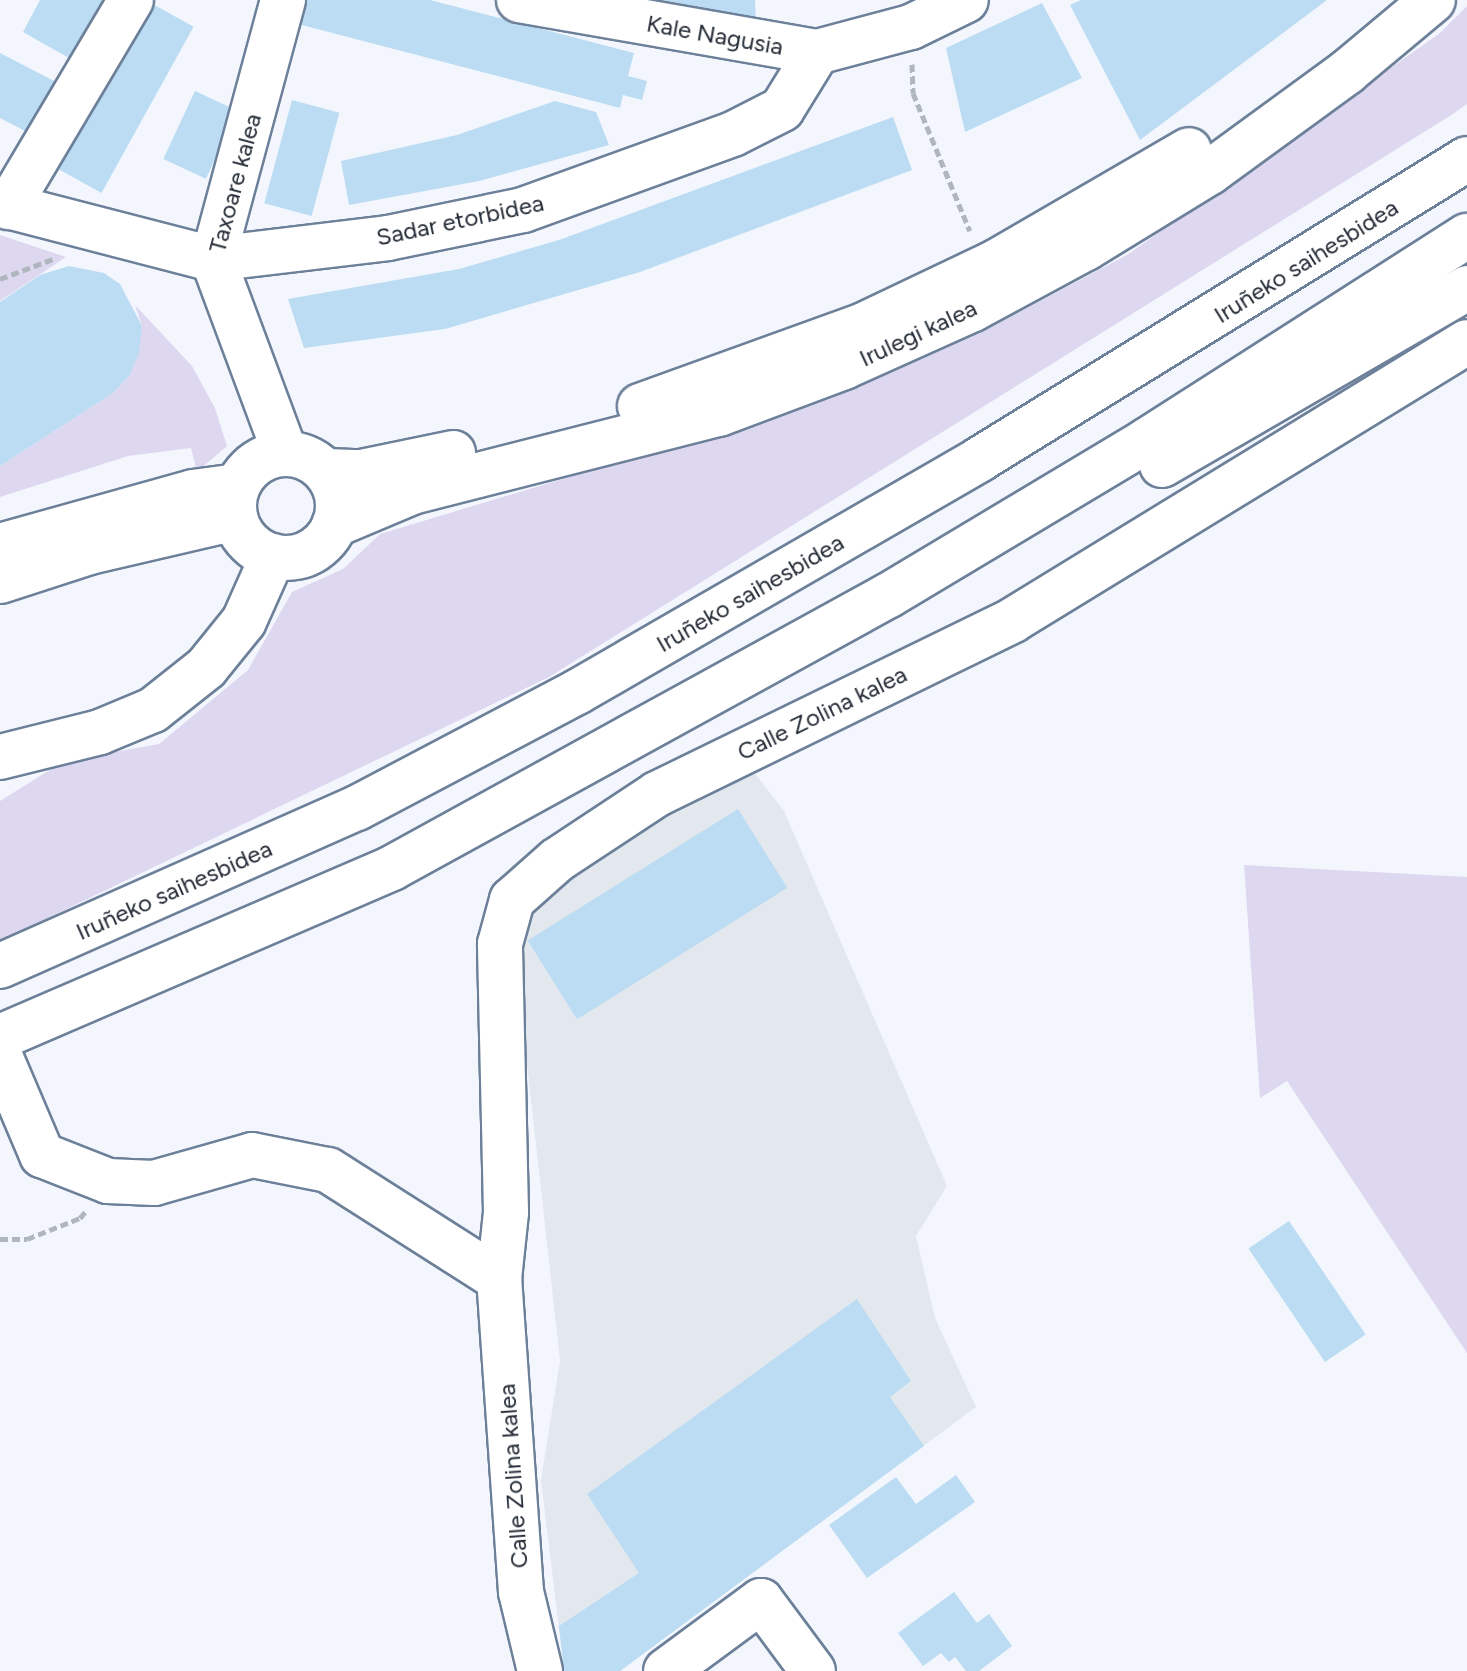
<!DOCTYPE html>
<meta charset="utf-8">
<style>
body{margin:0}
#map{position:relative;width:1467px;height:1671px;overflow:hidden;background:#f3f7fd;font-family:Figtree,sans-serif}
div>[style]{position:absolute}
[style*='--x']{left:calc(var(--x)*1px);top:calc(var(--y)*1px);width:calc(var(--w)*1px);rotate:calc(var(--a)*1deg)}
.built>*{inset:0;background:#e3e8ef}
.green>*{inset:0;background:#ddd7f0}
.building>*{inset:0;background:#bbdcf2;transform-origin:0 0}
.path>*{height:5px;margin-top:-2.5px;transform-origin:0;background:repeating-linear-gradient(90deg,#b0b6bd 0 8px,transparent 0 12px)}
.roads{filter:drop-shadow(2px 0 #6d809a) drop-shadow(-2px 0 #6d809a) drop-shadow(0 2px #6d809a) drop-shadow(0 -2px #6d809a)}
.minor>*{height:44px;margin:-22px;padding:0 22px;transform-origin:22px;border-radius:22px;background:#fff}
.minor>.ring{margin:-22px;padding:0;box-sizing:content-box;background:none;border:44px solid #fff;border-radius:50%}
.highway>*{height:44px;margin:-22px;padding:0 22px;transform-origin:22px;border-radius:22px;background:#fff}
span{translate:-50% -50%;white-space:nowrap;text-align:center;line-height:1.15;-webkit-text-stroke:7px #fff;paint-order:stroke}
.street-label{font-size:24px;color:#232b36}
</style>
<div id="map">
<div class="built">
<div style="clip-path:polygon(754px 772px,784px 811px,947px 1186px,916px 1236px,935px 1318px,976px 1407px,620px 1671px,564px 1671px,541px 1480px,560px 1361px,514px 946px,524px 914px,591px 851px,700px 791px)"></div>
</div>
<div class="green">
<div style="clip-path:polygon(1467px 6px,1467px 104px,1453px 114px,549px 677px,0 941px,0 801px,64px 761px,159px 744px,248px 670px,292px 592px,343px 569px,380px 534px,755px 421px,888px 374px,980px 333px,1127px 255px,1440px 33px)"></div>
<div style="clip-path:polygon(0 235px,66px 257px,0 301px)"></div>
<div style="clip-path:polygon(135px 305px,192px 366px,215px 408px,227px 446px,197px 472px,191px 448px,128px 456px,0 497px,0 466px,113px 393px,130px 375px,142px 326px)"></div>
<div style="clip-path:polygon(1244px 865px,1467px 877px,1467px 1353px,1287px 1081px,1260px 1098px)"></div>
</div>
<div class="building">
<div style="clip-path:polygon(40px 0,109px 0,76px 62px,23px 32px)"></div>
<div style="clip-path:polygon(300px 0,430px 0,634px 53px,628px 76px,647px 81px,642px 100px,623px 95px,620px 108px,294px 23px)"></div>
<div style="clip-path:polygon(601px 0,755px 0,756px 21px)"></div>
<div style="clip-path:polygon(1081px 0,1327px 0,1140px 140px,1070px 5px)"></div>
<div style="left:149px;top:2px;width:51px;height:190px;rotate:29deg"></div>
<div style="clip-path:polygon(1042px 3px,1082px 78px,965px 132px,946px 48px)"></div>
<div style="clip-path:polygon(0 53px,56px 82px,29px 133px,0 118px)"></div>
<div style="left:195px;top:91px;width:47px;height:75px;rotate:25deg"></div>
<div style="left:292px;top:100px;width:49px;height:107px;rotate:15deg"></div>
<div style="clip-path:polygon(555px 101px,596px 112px,609px 145px,479px 181px,349px 205px,341px 161px,457px 135px)"></div>
<div style="clip-path:polygon(893px 117px,912px 170px,640px 272px,445px 329px,304px 348px,288px 299px,459px 269px,559px 240px)"></div>
<div style="clip-path:polygon(69px 266px,104px 273px,120px 284px,142px 326px,139px 352px,130px 375px,113px 393px,0 466px,0 302px,40px 275px)"></div>
<div style="left:738px;top:809px;width:93px;height:248px;rotate:58deg"></div>
<div style="left:1289px;top:1221px;width:137px;height:49px;rotate:56deg"></div>
<div style="clip-path:polygon(857px 1299px,911px 1381px,890px 1397px,924px 1446px,620px 1671px,564px 1671px,559px 1626px,639px 1573px,587px 1494px)"></div>
<div style="clip-path:polygon(956px 1475px,975px 1502px,867px 1578px,829px 1525px,896px 1477px,916px 1504px)"></div>
<div style="clip-path:polygon(954px 1592px,977px 1623px,989px 1614px,1012px 1646px,979px 1671px,966px 1671px,955px 1657px,949px 1662px,941px 1653px,923px 1666px,898px 1633px)"></div>
</div>
<div class="path">
<div style="--x:912;--y:64;--w:29;--a:88"></div>
<div style="--x:913;--y:93;--w:149;--a:67.6"></div>
<div style="--x:0;--y:279;--w:57;--a:-20.7"></div>
<div style="--x:0;--y:1239;--w:27;--a:0"></div>
<div style="--x:27;--y:1239;--w:57;--a:-21.6"></div>
<div style="--x:80;--y:1218;--w:9;--a:-49"></div>
</div>
<div class="roads">
<div class="minor">
<div style="--x:283;--y:0;--w:268;--a:105.1"></div>
<div style="--x:213;--y:259;--w:207;--a:69.6"></div>
<div style="--x:519;--y:0;--w:303;--a:9.9"></div>
<div style="--x:0;--y:204;--w:220;--a:14.5"></div>
<div style="--x:213;--y:259;--w:176;--a:-6.8"></div>
<div style="--x:388;--y:238;--w:138;--a:-11.7"></div>
<div style="--x:523;--y:210;--w:223;--a:-19.9"></div>
<div style="--x:733;--y:134;--w:55;--a:-27"></div>
<div style="--x:782;--y:109;--w:67;--a:-58.4"></div>
<div style="--x:817;--y:52;--w:97;--a:-14.9"></div>
<div style="--x:911;--y:27;--w:61;--a:-26.1"></div>
<div style="--x:8;--y:207;--w:241;--a:-59.3"></div>
<div style="--x:640;--y:406;--w:240;--a:-19.9"></div>
<div style="--x:866;--y:324;--w:144;--a:-25.5"></div>
<div style="--x:996;--y:262;--w:223;--a:-30.1"></div>
<div class="ring" style="left:234px;top:454px;width:60px;height:60px"></div>
<div style="--x:325;--y:471;--w:36;--a:2"></div>
<div style="--x:361;--y:472;--w:94;--a:-11.7"></div>
<div style="--x:334;--y:525;--w:85;--a:-22.9"></div>
<div style="--x:412;--y:492;--w:317;--a:-14.3"></div>
<div style="--x:719;--y:414;--w:134;--a:-20.6"></div>
<div style="--x:844;--y:367;--w:141;--a:-24.2"></div>
<div style="--x:973;--y:309;--w:128;--a:-28.4"></div>
<div style="--x:1086;--y:248;--w:145;--a:-31.5"></div>
<div style="--x:1210;--y:172;--w:170;--a:-36.1"></div>
<div style="--x:1347;--y:72;--w:112;--a:-39.9"></div>
<div style="--x:0;--y:546;--w:200;--a:-15.6"></div>
<div style="--x:193;--y:492;--w:45;--a:-7.6"></div>
<div style="--x:0;--y:581;--w:94;--a:-18"></div>
<div style="--x:89;--y:552;--w:150;--a:-13.1"></div>
<div style="--x:0;--y:757;--w:103;--a:-14"></div>
<div style="--x:100;--y:732;--w:57;--a:-22.5"></div>
<div style="--x:153;--y:710;--w:68;--a:-38.4"></div>
<div style="--x:206;--y:668;--w:60;--a:-51"></div>
<div style="--x:244;--y:621;--w:71;--a:-66"></div>
<div style="--x:0;--y:1056;--w:108;--a:67"></div>
<div style="--x:42;--y:1155;--w:71;--a:21.5"></div>
<div style="--x:108;--y:1181;--w:46;--a:2.5"></div>
<div style="--x:154;--y:1183;--w:102;--a:-15.9"></div>
<div style="--x:252;--y:1155;--w:77;--a:11.2"></div>
<div style="--x:328;--y:1170;--w:203;--a:32.5"></div>
<div style="--x:540;--y:1671;--w:81;--a:-103.5"></div>
<div style="--x:521;--y:1592;--w:314;--a:-94"></div>
<div style="--x:499;--y:1279;--w:67;--a:-84"></div>
<div style="--x:506;--y:1212;--w:268;--a:-91.3"></div>
<div style="--x:500;--y:944;--w:46;--a:-74.7"></div>
<div style="--x:512;--y:900;--w:60;--a:-41.6"></div>
<div style="--x:557;--y:860;--w:120;--a:-33.4"></div>
<div style="--x:657;--y:794;--w:396;--a:-26"></div>
<div style="--x:1013;--y:620;--w:532;--a:-31.48"></div>
<div style="--x:666;--y:1671;--w:118;--a:-36.4"></div>
<div style="--x:761;--y:1601;--w:87;--a:53.4"></div>
</div>
<div class="highway">
<div style="--x:1162;--y:465;--w:353;--a:-30.1"></div>
<div style="--x:0;--y:966;--w:390;--a:-23.9"></div>
<div style="--x:357;--y:808;--w:249;--a:-27.8"></div>
<div style="--x:577;--y:692;--w:466;--a:-30"></div>
<div style="--x:980;--y:459;--w:572;--a:-31.63"></div>
<div style="--x:0;--y:1037;--w:427;--a:-23.3"></div>
<div style="--x:392;--y:868;--w:567;--a:-28.78"></div>
<div style="--x:889;--y:595;--w:300;--a:-30.9"></div>
<div style="--x:1146;--y:441;--w:381;--a:-32.6"></div>
</div>
</div>
<div class="street-label">
<span style="left:715px;top:35px;rotate:10deg">Kale Nagusia</span>
<span style="left:235px;top:183px;rotate:-75deg">Taxoare kalea</span>
<span style="left:460px;top:220px;rotate:-12deg">Sadar etorbidea</span>
<span style="left:1306px;top:261px;rotate:-32deg">Iruñeko saihesbidea</span>
<span style="left:918px;top:333px;rotate:-25deg">Irulegi kalea</span>
<span style="left:750px;top:593px;rotate:-30deg">Iruñeko saihesbidea</span>
<span style="left:822px;top:713px;rotate:-26deg">Calle Zolina kalea</span>
<span style="left:174px;top:890px;rotate:-24deg">Iruñeko saihesbidea</span>
<span style="left:513px;top:1476px;rotate:-94deg">Calle Zolina kalea</span>
</div>
</div>
